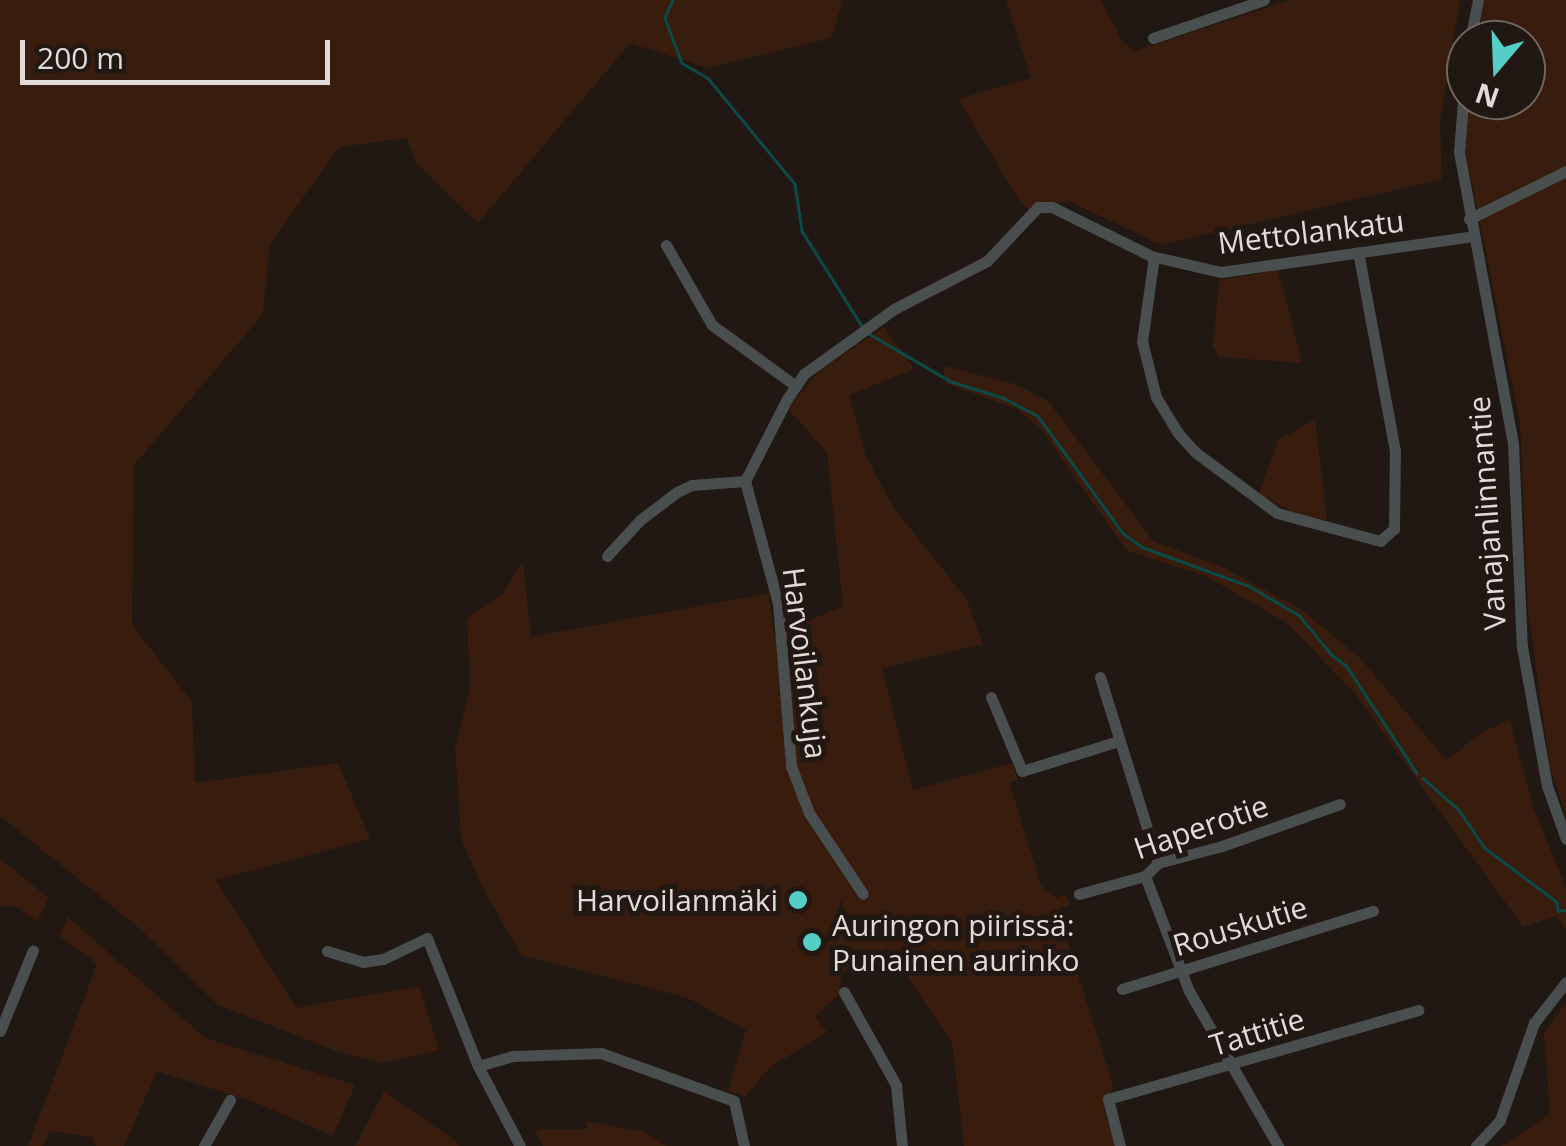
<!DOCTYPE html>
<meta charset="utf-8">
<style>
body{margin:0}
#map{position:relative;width:1566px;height:1146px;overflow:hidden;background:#221813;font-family:"Open Sans",sans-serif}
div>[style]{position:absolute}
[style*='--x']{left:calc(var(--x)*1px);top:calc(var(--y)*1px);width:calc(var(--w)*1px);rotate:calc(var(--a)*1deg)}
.green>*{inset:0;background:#381c0d}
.stream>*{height:2.5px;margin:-1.25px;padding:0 1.25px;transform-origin:1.25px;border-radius:1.25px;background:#0c4a47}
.minor>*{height:11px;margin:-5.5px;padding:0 5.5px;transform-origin:5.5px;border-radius:5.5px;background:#484f4e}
.dots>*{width:28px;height:28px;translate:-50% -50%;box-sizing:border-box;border:5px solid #221813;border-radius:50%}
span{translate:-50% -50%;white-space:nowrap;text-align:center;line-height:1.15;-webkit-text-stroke:10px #221813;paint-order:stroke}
.street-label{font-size:30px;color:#e2dbd7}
.poi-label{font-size:30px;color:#e2dbd7}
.right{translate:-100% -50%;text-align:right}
.left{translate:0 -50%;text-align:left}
.north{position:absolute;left:1446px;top:20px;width:100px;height:100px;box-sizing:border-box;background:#221813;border:2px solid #6f6661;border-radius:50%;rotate:199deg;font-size:28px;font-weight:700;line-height:40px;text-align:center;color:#e2dbd7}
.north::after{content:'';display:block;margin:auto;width:35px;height:45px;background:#55cec6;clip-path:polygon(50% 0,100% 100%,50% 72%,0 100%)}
.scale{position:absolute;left:20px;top:40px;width:310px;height:45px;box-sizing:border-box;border:5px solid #e2dbd7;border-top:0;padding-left:12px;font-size:30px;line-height:35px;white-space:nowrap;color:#e2dbd7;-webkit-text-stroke:8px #221813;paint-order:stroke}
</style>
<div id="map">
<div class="green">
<div style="clip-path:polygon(0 0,843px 0,831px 38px,707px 68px,630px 43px,478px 223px,417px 164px,406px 138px,339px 147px,270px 244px,263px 314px,134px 465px,132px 625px,192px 702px,195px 783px,338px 763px,370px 839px,216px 880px,296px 1008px,419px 986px,439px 1050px,382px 1063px,336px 1051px,218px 1005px,138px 927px,0 816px)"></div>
<div style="clip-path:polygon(1006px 0,1101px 0,1123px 43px,1135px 51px,1290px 0,1460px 0,1440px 121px,1442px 179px,1161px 245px,1071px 202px,1043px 203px,1031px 211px,1018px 199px,958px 99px,1031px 78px)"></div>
<div style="clip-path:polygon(1484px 0,1566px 0,1566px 816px,1550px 766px,1528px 609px,1520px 423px,1465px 148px,1467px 100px,1526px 100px,1526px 40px,1477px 40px)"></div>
<div style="clip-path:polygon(1278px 270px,1302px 363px,1218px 357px,1213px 346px,1219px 280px)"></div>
<div style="clip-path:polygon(884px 327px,914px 369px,849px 395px,866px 456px,893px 507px,967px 600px,983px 644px,882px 668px,913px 790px,1012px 763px,1018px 780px,1009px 782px,1041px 885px,1056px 898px,1065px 894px,1070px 905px,1057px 909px,1113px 1085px,1111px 1097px,1104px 1097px,1104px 1110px,1116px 1146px,964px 1146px,952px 1043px,888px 948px,842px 973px,839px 994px,815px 1016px,827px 1032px,769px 1068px,745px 1097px,728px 1091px,746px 1030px,688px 998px,521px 955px,481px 885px,461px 838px,455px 748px,470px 687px,467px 619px,503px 593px,523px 561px,531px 637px,769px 593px,774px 636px,843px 606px,827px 452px,788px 409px,817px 373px)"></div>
<div style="clip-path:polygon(944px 366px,1015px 384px,1048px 401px,1153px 541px,1220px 566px,1301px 609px,1361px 659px,1446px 760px,1484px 731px,1510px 720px,1533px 807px,1566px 887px,1566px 930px,1557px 916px,1523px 927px,1353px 691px,1287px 623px,1206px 576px,1127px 551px,1041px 429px,1017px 409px,945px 383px)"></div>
<div style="clip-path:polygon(1315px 419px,1327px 520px,1297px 515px,1259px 494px,1278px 440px)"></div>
<div style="clip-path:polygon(0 859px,48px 897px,38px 922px,17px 907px,0 906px)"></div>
<div style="clip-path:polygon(68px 917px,205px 1038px,355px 1085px,333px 1136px,254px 1102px,157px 1071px,124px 1146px,96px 1146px,92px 1137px,50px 1131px,43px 1146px,28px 1146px,97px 964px,59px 936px)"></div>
<div style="clip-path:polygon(1566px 1003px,1566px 1146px,1501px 1146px,1550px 1114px,1544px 1033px)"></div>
<div style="clip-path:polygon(384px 1091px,453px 1139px,459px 1146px,355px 1146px)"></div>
<div style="clip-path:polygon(586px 1121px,644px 1132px,667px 1146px,543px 1146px,535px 1130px,588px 1129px)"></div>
</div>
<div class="stream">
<div style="--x:673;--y:0;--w:20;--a:114"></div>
<div style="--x:665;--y:18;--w:48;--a:69.3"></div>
<div style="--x:682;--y:63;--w:30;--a:30"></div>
<div style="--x:708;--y:78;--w:137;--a:50.6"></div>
<div style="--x:795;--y:184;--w:48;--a:81.5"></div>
<div style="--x:802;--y:231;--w:112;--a:57.7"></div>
<div style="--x:868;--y:333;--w:95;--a:30.3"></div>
<div style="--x:950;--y:381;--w:57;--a:17.5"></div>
<div style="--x:1004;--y:398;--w:38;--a:28"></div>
<div style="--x:1038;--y:416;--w:145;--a:54"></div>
<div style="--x:1123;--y:533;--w:24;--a:36"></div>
<div style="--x:1142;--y:547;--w:114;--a:20"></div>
<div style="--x:1251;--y:587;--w:56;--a:30.3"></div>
<div style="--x:1299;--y:615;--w:52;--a:50.5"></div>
<div style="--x:1332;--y:655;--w:17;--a:36"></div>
<div style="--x:1346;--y:665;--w:129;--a:56.7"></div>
<div style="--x:1423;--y:778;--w:48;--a:41.6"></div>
<div style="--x:1459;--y:810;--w:46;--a:55.6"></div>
<div style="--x:1485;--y:848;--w:90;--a:36.9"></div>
<div style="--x:1557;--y:902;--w:9;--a:84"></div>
<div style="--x:1558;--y:911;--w:8;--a:-7"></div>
</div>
<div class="minor">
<div style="--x:1153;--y:38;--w:117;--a:-18.9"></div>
<div style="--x:1470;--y:40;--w:41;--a:-78.7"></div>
<div style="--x:1466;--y:63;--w:89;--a:94.5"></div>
<div style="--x:1459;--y:152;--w:297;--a:79.5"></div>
<div style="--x:1513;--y:444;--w:203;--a:87.5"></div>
<div style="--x:1522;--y:647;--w:141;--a:79.8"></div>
<div style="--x:1547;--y:786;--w:56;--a:70.3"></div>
<div style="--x:1469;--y:219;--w:108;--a:-26.3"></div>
<div style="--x:666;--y:245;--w:92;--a:60.1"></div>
<div style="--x:712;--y:325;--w:104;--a:36"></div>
<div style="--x:1154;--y:257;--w:85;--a:98.1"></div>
<div style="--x:1142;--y:341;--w:58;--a:76"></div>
<div style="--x:1156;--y:397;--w:42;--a:58.6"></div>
<div style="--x:1178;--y:433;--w:25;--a:48"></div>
<div style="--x:1195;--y:452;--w:102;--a:36.6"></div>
<div style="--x:1277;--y:513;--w:107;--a:15.2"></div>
<div style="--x:1380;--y:541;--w:18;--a:-41"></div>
<div style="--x:1394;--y:529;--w:78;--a:-89.3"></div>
<div style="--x:1395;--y:451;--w:202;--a:-100.5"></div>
<div style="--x:745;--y:481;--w:126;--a:74.9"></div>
<div style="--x:778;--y:603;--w:164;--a:85.4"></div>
<div style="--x:791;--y:766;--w:50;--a:69"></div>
<div style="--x:809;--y:813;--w:97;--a:56.3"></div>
<div style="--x:607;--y:556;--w:49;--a:-47.5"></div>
<div style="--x:640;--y:520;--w:46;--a:-37.1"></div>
<div style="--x:677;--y:492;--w:17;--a:-25"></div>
<div style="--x:692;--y:485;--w:53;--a:-4.3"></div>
<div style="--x:745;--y:481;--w:92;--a:-62.9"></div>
<div style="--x:787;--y:399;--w:30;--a:-56"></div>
<div style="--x:804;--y:374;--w:111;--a:-35.8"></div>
<div style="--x:894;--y:309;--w:105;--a:-27.3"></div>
<div style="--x:987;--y:261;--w:74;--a:-46.6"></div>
<div style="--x:1038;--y:207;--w:14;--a:0"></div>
<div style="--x:1052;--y:207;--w:110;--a:26.3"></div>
<div style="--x:1151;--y:256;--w:72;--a:12.9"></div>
<div style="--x:1221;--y:272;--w:255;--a:-8.1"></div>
<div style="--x:1100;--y:677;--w:195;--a:72.7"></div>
<div style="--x:991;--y:697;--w:80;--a:67.3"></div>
<div style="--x:1022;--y:771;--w:102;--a:-17.2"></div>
<div style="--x:1145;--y:876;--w:123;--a:69.1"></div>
<div style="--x:1189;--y:991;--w:179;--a:60.1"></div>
<div style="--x:1079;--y:894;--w:68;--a:-15.3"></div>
<div style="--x:1145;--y:876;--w:18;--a:-45"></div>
<div style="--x:1158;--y:863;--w:66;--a:-14.9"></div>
<div style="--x:1222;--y:846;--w:125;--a:-19.6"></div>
<div style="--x:327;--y:951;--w:38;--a:17"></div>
<div style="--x:363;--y:962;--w:20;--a:-9"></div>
<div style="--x:383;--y:959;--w:49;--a:-25.5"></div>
<div style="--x:427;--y:938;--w:138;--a:68.3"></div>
<div style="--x:478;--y:1066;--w:90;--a:62.3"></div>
<div style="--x:1122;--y:989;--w:263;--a:-17.3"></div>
<div style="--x:844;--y:992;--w:107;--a:60.8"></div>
<div style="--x:896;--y:1085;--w:61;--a:84.4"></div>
<div style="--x:0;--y:1031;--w:87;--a:-67.8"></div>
<div style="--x:478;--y:1066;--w:37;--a:-16"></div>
<div style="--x:514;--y:1056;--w:87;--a:-2"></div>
<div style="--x:601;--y:1053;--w:141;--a:19.8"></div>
<div style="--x:734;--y:1101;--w:46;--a:77.5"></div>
<div style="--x:204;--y:1146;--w:53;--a:-60.5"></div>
<div style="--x:1120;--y:1146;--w:49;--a:-104.3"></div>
<div style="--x:1108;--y:1099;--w:323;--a:-16"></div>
<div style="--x:1476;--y:1146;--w:35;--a:-47"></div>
<div style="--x:1500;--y:1120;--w:103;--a:-70.7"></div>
<div style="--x:1534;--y:1023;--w:52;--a:-52"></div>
</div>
<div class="dots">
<div style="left:798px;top:900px;background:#55cec6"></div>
<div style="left:812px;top:942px;background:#55cec6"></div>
</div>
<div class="street-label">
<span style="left:1311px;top:232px;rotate:-7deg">Mettolankatu</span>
<span style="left:1487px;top:513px;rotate:-94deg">Vanajanlinnantie</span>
<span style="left:805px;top:663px;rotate:83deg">Harvoilankuja</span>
<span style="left:1201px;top:827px;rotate:-19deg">Haperotie</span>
<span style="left:1240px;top:926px;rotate:-17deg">Rouskutie</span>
<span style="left:1257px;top:1032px;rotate:-17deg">Tattitie</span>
</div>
<div class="poi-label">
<span class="right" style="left:778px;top:900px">Harvoilanmäki</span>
<span class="left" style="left:832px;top:942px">Auringon piirissä:<br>Punainen aurinko</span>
</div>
<div class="north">N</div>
<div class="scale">200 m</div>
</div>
